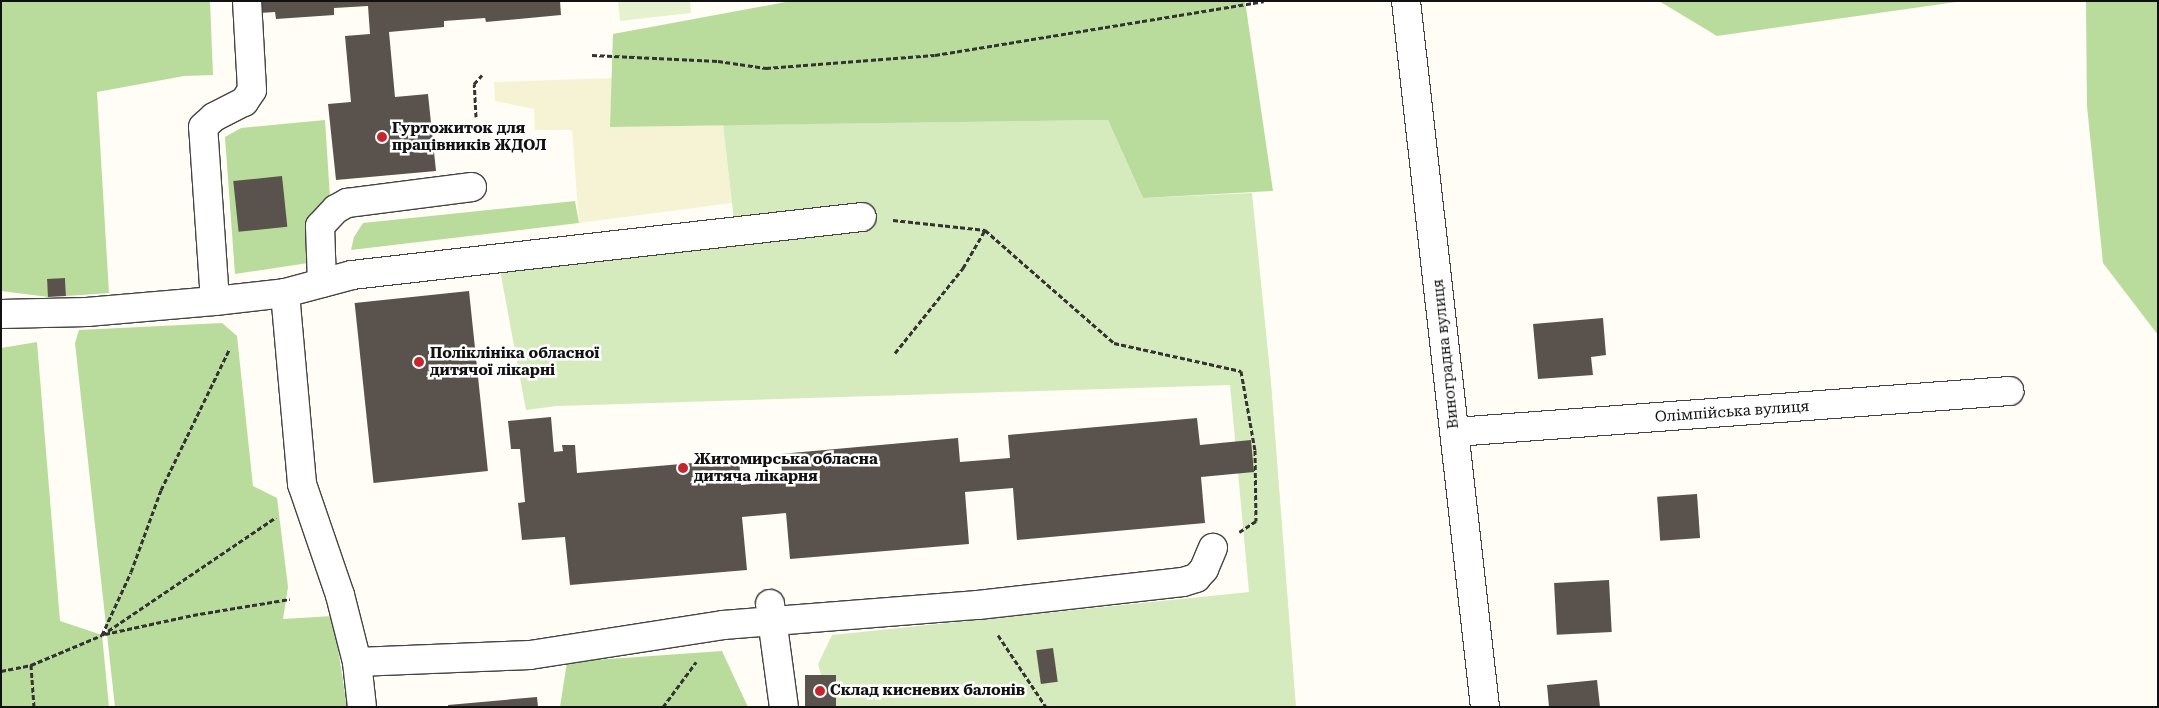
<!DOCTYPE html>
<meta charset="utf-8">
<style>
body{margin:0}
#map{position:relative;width:2159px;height:708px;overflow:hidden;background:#fffdf5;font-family:"Roboto Serif",serif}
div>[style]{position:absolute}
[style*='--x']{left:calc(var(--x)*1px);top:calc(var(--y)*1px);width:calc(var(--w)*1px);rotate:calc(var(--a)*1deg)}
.farmland>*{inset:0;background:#f6f3d4}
.green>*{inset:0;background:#d5ebbd}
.forest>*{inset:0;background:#b9dc9c}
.pitch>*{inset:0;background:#e6f2cf}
.building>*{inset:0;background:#5a524d;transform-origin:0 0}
.path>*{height:3px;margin-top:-1.5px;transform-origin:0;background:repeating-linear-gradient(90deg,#333 0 5px,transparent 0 7.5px)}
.roads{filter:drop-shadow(1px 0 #444) drop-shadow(-1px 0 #444) drop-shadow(0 1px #444) drop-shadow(0 -1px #444)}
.minor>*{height:28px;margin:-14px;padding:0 14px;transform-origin:14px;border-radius:14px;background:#fff}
.dots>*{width:14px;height:14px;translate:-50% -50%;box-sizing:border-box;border:2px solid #fff;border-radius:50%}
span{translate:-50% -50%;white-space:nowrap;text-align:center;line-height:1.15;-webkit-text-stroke:5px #fff;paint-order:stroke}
.poi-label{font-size:15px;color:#111;font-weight:700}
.left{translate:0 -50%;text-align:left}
.street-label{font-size:15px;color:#111}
.frame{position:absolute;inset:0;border:2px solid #111;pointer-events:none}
</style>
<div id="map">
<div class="farmland">
<div style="clip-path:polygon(612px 78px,610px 127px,723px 125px,732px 203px,579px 223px,572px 130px,535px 130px,534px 109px,495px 101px,494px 82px)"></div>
</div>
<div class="green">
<div style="clip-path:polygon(1108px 120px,1143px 198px,1252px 193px,1271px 382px,1296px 707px,835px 707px,836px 675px,821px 675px,818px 664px,832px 635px,1249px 592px,1230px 385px,557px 406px,526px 410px,500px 270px,737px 246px,723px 125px)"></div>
</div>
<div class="forest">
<div style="clip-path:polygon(1px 1px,210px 1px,213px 75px,184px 76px,97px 92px,109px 293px,66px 296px,65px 278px,47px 280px,49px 297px,1px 291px)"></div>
<div style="clip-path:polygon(791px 1px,1245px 1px,1273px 191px,1143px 198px,1108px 120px,610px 127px,613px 34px)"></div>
<div style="clip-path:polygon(1659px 1px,1963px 1px,1717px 36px)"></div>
<div style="clip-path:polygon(2086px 1px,2158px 1px,2158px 335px,2103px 263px,2087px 106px)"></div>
<div style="clip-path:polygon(325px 120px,330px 198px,308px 263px,235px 274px,225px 137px,241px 128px)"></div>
<div style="clip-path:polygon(575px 201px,579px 223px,351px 250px,354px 237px,363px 223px)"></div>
<div style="clip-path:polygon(222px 323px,237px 336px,253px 486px,277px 498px,288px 587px,283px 619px,333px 616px,347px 707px,115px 707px,75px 343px,79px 330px)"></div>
<div style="clip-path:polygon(37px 342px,60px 621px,102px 635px,109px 707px,1px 707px,1px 348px)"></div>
<div style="clip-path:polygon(722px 651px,748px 707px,560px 707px,567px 662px)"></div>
</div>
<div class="pitch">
<div style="clip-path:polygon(618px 1px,690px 1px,691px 13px,620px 21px)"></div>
</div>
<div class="building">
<div style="clip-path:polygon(258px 1px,560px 1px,561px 15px,486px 22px,485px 18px,444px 21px,444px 27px,389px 32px,395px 97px,428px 94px,436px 171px,336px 180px,328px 104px,351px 102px,345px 36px,370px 34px,368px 6px,334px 8px,334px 15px,276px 19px,275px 12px,259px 13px)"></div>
<div style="left:282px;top:176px;width:51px;height:49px;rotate:84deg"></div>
<div style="left:65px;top:278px;width:18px;height:18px;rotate:87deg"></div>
<div style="left:469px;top:291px;width:181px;height:115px;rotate:84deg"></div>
<div style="clip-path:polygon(1603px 318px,1606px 355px,1591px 357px,1593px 375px,1538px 379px,1533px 324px)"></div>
<div style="clip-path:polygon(551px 417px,554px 452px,563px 451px,562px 445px,575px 445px,577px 473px,739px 459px,741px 485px,783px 481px,780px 454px,958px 438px,960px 462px,1010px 458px,1008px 435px,1197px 418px,1200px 445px,1251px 440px,1254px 472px,1201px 477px,1205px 523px,1017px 540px,1013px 488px,965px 492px,969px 544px,790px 559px,786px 513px,742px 517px,747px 570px,570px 585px,565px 537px,522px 540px,518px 503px,525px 502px,520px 449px,511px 449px,508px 421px)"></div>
<div style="left:1697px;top:494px;width:44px;height:40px;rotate:86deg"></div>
<div style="left:1609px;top:580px;width:52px;height:55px;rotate:87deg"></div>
<div style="left:1053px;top:648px;width:34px;height:17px;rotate:82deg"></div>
<div style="left:805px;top:675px;width:31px;height:32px"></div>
<div style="clip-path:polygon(1597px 680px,1600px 707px,1549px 707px,1547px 685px)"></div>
<div style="clip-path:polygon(537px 697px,538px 707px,448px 707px,448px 705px)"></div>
</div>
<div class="path">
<div style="--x:592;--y:55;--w:126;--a:2.7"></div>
<div style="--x:718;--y:61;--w:49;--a:8.3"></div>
<div style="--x:766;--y:68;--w:169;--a:-4.4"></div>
<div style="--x:935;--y:55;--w:333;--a:-9.3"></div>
<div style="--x:476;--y:117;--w:33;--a:-93"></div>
<div style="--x:474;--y:84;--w:12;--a:-48"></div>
<div style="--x:893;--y:220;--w:93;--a:6.2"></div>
<div style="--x:985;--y:230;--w:171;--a:41.2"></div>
<div style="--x:1114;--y:343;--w:130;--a:12.4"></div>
<div style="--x:1241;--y:371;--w:80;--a:80"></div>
<div style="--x:1255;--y:450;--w:71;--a:89.2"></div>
<div style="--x:1256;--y:521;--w:20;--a:147"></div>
<div style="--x:895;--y:353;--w:109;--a:-51.3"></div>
<div style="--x:963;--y:268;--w:44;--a:-59.9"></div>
<div style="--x:105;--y:634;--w:90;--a:-12.2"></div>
<div style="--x:193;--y:615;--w:98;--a:-9.4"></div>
<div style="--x:102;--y:635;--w:69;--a:-65.3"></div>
<div style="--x:131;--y:572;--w:87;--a:-69.9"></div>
<div style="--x:161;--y:490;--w:156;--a:-64.1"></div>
<div style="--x:998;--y:635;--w:87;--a:56.3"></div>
<div style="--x:1;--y:671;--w:31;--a:-11"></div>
<div style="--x:34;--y:707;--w:42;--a:-94.1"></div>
<div style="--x:31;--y:665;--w:77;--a:-22.9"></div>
<div style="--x:102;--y:635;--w:210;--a:-34.1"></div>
<div style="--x:663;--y:707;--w:56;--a:-53.7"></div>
</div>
<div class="roads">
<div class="minor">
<div style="--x:1406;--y:1;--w:710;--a:83.62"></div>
<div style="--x:322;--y:283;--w:57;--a:-92"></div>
<div style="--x:320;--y:226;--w:23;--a:-47"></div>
<div style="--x:336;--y:209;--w:13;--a:-29"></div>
<div style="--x:347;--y:203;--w:126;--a:-7.3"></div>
<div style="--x:285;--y:293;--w:192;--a:84.9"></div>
<div style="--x:302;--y:484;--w:117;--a:71.1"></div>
<div style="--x:340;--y:595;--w:69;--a:75.8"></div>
<div style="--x:357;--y:662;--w:45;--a:83.7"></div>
<div style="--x:215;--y:301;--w:174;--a:-93.9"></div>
<div style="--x:203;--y:127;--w:15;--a:-42"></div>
<div style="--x:214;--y:117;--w:34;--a:-27"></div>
<div style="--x:244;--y:102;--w:14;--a:-56"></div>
<div style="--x:252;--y:90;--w:89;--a:-93.2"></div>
<div style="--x:1;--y:314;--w:86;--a:-1.3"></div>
<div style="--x:87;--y:312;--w:128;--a:-4.9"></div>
<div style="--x:215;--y:301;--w:70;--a:-6.5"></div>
<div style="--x:285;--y:293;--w:69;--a:-15"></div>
<div style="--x:352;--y:275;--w:513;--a:-6.49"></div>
<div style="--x:1455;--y:432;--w:556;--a:-4.23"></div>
<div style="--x:770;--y:604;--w:104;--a:82.3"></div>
<div style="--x:357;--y:662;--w:173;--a:-2.3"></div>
<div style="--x:530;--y:655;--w:195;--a:-8.8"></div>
<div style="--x:723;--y:625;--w:256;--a:-4.5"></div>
<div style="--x:978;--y:605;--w:206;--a:-6.4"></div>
<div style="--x:1183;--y:582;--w:14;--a:-17"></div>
<div style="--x:1196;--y:578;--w:12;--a:-48"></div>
<div style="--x:1204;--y:569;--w:23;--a:-67"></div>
</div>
</div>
<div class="dots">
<div style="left:382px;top:137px;background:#c4262e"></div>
<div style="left:419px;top:362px;background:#c4262e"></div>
<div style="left:683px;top:468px;background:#c4262e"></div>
<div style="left:820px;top:691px;background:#c4262e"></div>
</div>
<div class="poi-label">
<span class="left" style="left:392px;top:137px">Гуртожиток для<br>працiвникiв ЖДОЛ</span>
<span class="left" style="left:430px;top:362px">Поліклініка обласної<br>дитячої лікарні</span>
<span class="left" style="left:694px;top:468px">Житомирська обласна<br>дитяча лікарня</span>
<span class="left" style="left:830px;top:691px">Склад кисневих балонів</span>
</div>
<div class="street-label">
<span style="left:1446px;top:354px;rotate:-96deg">Виноградна вулиця</span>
<span style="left:1732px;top:412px;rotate:-4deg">Олімпійська вулиця</span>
</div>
<div class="frame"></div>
</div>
